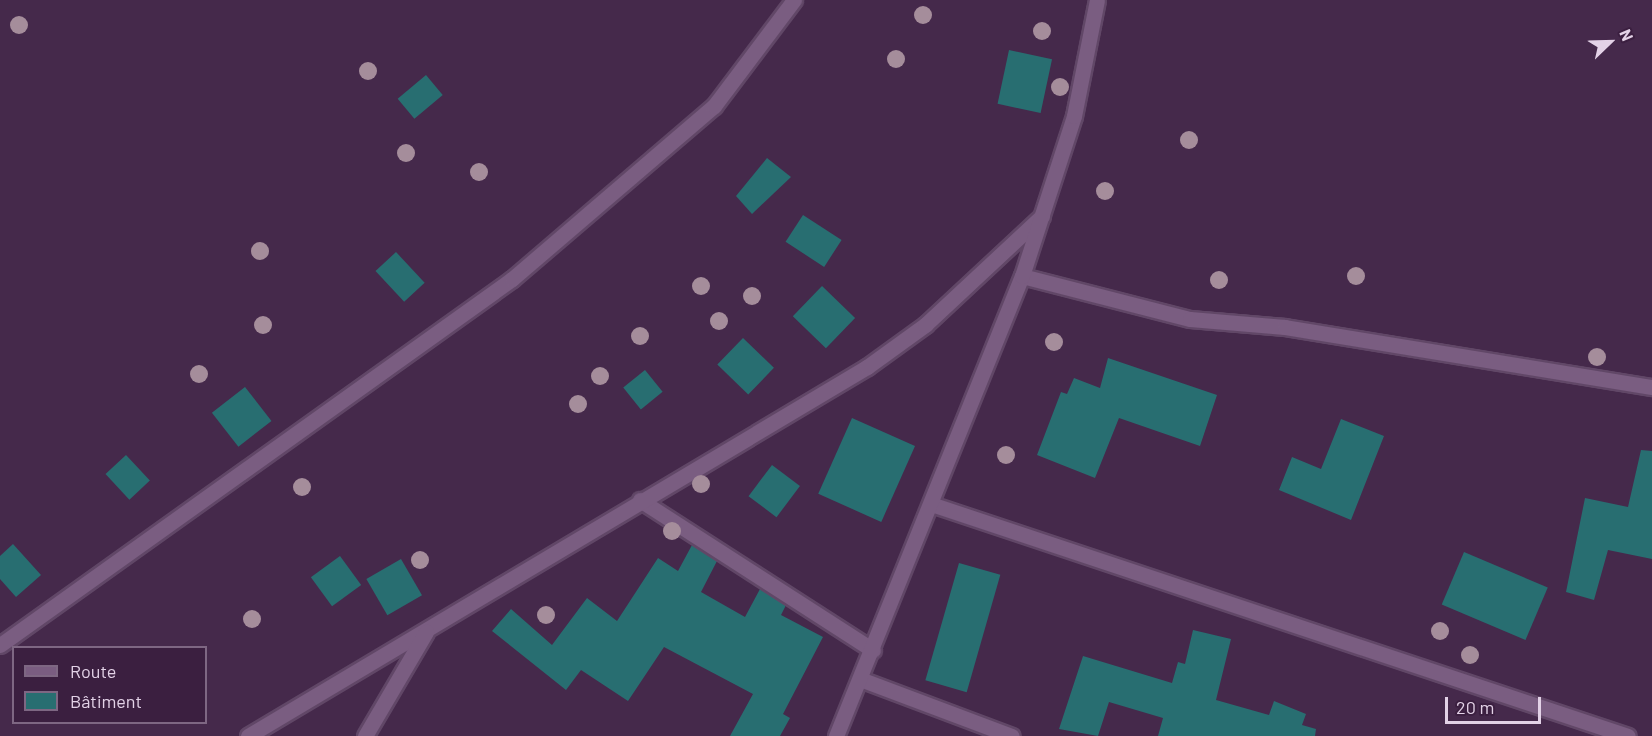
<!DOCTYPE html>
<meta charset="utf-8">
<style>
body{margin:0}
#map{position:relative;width:1652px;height:736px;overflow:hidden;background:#45294b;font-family:Barlow,sans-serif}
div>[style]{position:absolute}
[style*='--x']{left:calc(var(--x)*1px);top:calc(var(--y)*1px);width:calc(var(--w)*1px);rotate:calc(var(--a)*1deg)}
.building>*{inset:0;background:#286e71;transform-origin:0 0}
.roads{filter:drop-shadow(2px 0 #614767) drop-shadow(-2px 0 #614767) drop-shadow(0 2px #614767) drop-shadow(0 -2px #614767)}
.minor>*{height:15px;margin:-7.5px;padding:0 7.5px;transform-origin:7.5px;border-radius:7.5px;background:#7a5d81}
.trees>*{width:18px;height:18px;margin:-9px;border-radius:50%;background:#a58d9b}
span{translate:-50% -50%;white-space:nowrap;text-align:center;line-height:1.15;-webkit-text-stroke:5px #3b1f40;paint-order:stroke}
.legend{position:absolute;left:12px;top:646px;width:195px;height:78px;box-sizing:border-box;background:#3b1f40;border:2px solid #7e6783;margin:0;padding:8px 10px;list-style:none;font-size:18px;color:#e3d2e7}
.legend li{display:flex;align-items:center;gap:12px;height:30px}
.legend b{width:30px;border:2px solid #7e6783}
.north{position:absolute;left:1580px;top:12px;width:60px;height:60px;-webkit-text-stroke:4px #3b1f40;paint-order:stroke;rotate:67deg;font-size:16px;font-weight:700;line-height:24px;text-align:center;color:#e3d2e7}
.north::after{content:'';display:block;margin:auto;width:21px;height:27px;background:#e3d2e7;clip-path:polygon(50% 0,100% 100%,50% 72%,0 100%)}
.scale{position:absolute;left:1445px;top:697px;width:96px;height:27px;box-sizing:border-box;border:3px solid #e3d2e7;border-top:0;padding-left:8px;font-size:18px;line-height:21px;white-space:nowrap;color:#e3d2e7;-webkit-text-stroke:4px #3b1f40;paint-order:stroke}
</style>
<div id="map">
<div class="building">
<div style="left:1009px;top:50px;width:44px;height:55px;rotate:12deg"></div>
<div style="left:426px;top:75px;width:26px;height:37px;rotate:50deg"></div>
<div style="clip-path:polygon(767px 158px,791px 177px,752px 214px,736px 196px)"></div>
<div style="left:803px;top:215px;width:46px;height:32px;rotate:33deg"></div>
<div style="left:396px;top:252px;width:42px;height:28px;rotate:47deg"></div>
<div style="left:822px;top:286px;width:46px;height:42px;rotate:44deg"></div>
<div style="left:743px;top:338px;width:43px;height:37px;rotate:44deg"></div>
<div style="clip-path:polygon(1108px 358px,1217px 395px,1200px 446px,1119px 418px,1095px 478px,1037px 455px,1061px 392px,1067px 394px,1074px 378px,1100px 388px)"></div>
<div style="left:645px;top:370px;width:28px;height:28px;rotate:51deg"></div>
<div style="left:245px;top:387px;width:43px;height:42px;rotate:52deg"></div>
<div style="left:852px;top:418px;width:69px;height:83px;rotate:24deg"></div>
<div style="clip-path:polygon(1341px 419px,1384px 436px,1351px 520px,1279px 490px,1292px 457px,1321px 469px)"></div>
<div style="clip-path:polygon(1641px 450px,1652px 451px,1652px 559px,1608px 550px,1594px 600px,1566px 592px,1585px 498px,1628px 507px)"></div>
<div style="left:126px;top:455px;width:35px;height:28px;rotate:47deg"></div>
<div style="left:772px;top:465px;width:35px;height:39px;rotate:37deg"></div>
<div style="clip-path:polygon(13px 544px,41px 575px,16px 597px,0 579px,0 556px)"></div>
<div style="clip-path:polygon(692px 545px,717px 561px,701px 592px,745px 617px,760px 589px,786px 605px,781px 615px,823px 637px,783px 714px,790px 718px,780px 736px,730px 736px,753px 694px,664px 647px,628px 701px,581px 670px,566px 690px,492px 631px,511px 609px,552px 645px,587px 598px,617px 621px,658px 558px,678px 571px)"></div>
<div style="left:1464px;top:552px;width:91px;height:57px;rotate:23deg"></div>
<div style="left:340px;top:556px;width:36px;height:36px;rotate:54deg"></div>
<div style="left:401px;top:559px;width:42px;height:40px;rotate:60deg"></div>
<div style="left:959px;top:563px;width:43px;height:122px;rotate:16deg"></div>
<div style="clip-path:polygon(1193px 630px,1231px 639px,1216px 700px,1269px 715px,1274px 701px,1306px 714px,1302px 725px,1316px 729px,1315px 736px,1158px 736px,1163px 718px,1109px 702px,1098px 736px,1059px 729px,1083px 656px,1172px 683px,1178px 662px,1185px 664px)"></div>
</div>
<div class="roads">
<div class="minor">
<div style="--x:1022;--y:276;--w:173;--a:14.4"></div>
<div style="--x:1190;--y:319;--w:95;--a:4.8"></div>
<div style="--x:1285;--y:327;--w:372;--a:9.3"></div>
<div style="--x:640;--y:500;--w:277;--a:32.8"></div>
<div style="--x:934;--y:505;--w:731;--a:18.41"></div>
<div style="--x:0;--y:645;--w:629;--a:-35.56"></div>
<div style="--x:512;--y:279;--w:266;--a:-40.6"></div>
<div style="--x:714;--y:106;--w:133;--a:-53"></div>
<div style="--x:860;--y:679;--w:162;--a:20.6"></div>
<div style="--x:248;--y:736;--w:721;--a:-30.8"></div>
<div style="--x:867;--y:367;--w:72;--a:-35.9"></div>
<div style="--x:925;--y:325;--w:160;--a:-43"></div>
<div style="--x:365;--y:736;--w:121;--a:-59.6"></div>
<div style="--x:836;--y:736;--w:496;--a:-68"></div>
<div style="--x:1022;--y:276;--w:168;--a:-72"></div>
<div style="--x:1074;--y:116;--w:118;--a:-78.8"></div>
</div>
</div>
<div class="trees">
<div style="left:923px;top:15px"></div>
<div style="left:19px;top:25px"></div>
<div style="left:1042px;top:31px"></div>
<div style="left:896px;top:59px"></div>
<div style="left:368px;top:71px"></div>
<div style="left:1060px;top:87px"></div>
<div style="left:1189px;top:140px"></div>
<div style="left:406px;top:153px"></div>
<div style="left:479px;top:172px"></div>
<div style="left:1105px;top:191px"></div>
<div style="left:260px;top:251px"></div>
<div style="left:1356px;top:276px"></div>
<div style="left:1219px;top:280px"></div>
<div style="left:701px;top:286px"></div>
<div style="left:752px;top:296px"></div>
<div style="left:719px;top:321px"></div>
<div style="left:263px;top:325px"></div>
<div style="left:640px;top:336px"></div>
<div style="left:1054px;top:342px"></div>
<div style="left:1597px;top:357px"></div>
<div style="left:199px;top:374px"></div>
<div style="left:600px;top:376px"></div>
<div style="left:578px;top:404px"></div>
<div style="left:1006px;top:455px"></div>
<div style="left:701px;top:484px"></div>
<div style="left:302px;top:487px"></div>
<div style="left:672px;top:531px"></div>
<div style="left:420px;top:560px"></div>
<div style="left:546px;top:615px"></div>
<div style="left:252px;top:619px"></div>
<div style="left:1440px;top:631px"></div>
<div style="left:1470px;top:655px"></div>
</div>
<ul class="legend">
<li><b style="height:8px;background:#7a5d81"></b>Route</li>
<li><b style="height:16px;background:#286e71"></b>Bâtiment</li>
</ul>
<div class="north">N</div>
<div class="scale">20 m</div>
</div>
